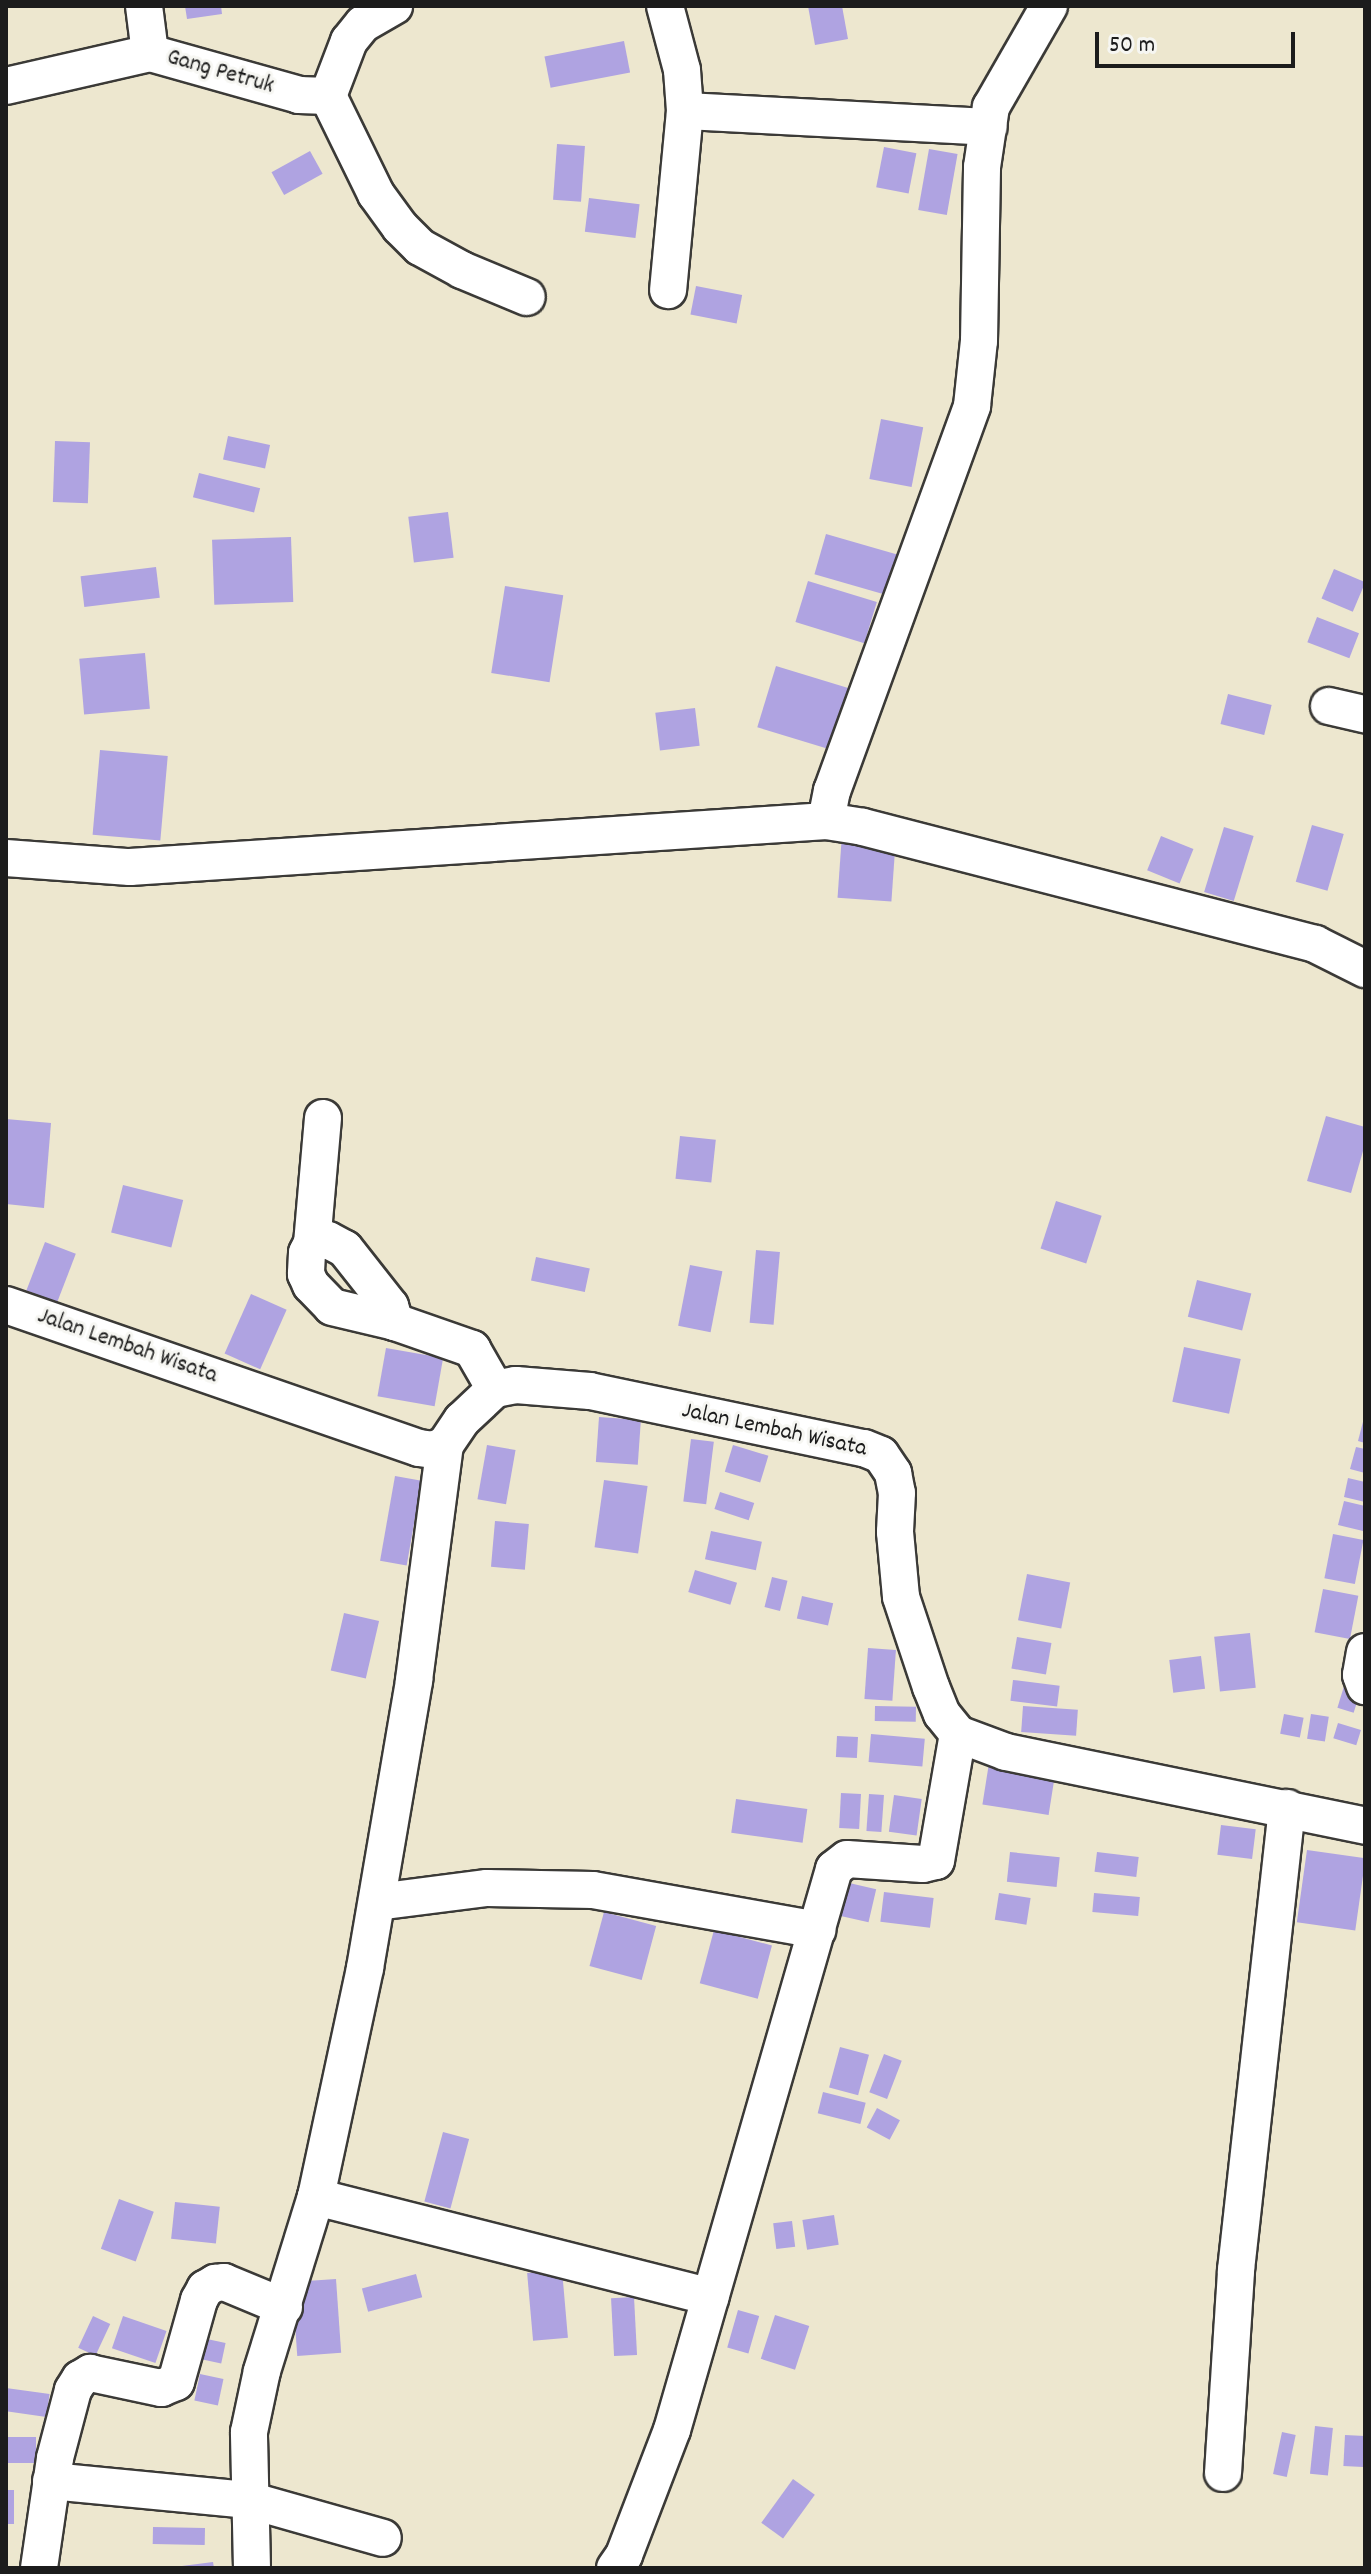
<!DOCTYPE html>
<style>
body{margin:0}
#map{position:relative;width:1371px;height:2574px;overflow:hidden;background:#ede7cf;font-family:Dekko,sans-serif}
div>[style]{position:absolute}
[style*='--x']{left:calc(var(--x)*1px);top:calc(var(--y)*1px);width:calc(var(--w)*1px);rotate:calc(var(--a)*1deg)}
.building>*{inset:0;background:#afa3e1;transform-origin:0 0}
.roads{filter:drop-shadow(2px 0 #3b3a37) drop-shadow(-2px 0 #3b3a37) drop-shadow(0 2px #3b3a37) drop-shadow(0 -2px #3b3a37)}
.minor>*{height:36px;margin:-18px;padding:0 18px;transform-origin:18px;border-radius:18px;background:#fff}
span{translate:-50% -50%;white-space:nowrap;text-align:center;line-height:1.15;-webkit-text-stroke:6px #f6f6f2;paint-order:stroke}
.street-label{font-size:24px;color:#1c1c1c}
.frame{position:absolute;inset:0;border:8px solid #1c1c1c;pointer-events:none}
.scale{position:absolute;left:1095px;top:32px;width:200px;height:36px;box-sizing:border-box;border:4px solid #1c1c1c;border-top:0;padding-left:10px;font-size:24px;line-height:28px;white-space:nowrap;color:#1c1c1c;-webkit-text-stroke:6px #f6f6f2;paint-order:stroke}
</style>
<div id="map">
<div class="building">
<div style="clip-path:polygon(185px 6px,221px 6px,222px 14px,187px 19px)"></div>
<div style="clip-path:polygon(808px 6px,842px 6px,848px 39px,815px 45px)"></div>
<div style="left:624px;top:41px;width:32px;height:81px;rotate:79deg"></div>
<div style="left:557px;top:144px;width:28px;height:56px;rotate:4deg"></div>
<div style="left:884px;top:147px;width:33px;height:41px;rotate:11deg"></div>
<div style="left:929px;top:149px;width:29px;height:62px;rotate:10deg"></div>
<div style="left:310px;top:151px;width:26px;height:44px;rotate:61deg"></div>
<div style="left:589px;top:198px;width:51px;height:34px;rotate:7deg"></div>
<div style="left:696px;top:286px;width:47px;height:29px;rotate:11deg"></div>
<div style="left:881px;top:419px;width:43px;height:61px;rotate:11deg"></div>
<div style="left:228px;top:436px;width:43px;height:24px;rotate:12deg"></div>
<div style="left:55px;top:441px;width:35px;height:61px;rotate:2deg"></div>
<div style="left:199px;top:473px;width:63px;height:25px;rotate:14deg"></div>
<div style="left:448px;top:512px;width:46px;height:40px;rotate:83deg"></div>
<div style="left:826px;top:534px;width:74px;height:42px;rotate:16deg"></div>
<div style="left:291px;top:537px;width:65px;height:79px;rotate:88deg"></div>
<div style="left:156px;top:567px;width:31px;height:76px;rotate:83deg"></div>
<div style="left:1334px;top:569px;width:34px;height:32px;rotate:23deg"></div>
<div style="left:808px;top:581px;width:72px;height:43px;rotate:17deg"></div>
<div style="left:505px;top:586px;width:59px;height:88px;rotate:9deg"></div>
<div style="left:1317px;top:617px;width:45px;height:27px;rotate:21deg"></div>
<div style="left:145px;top:653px;width:56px;height:66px;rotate:85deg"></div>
<div style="left:776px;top:666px;width:84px;height:64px;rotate:17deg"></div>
<div style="left:1228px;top:694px;width:45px;height:31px;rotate:14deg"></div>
<div style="left:695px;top:708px;width:38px;height:40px;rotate:83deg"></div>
<div style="left:100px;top:750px;width:68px;height:85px;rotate:5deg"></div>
<div style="left:1312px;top:825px;width:33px;height:59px;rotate:16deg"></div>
<div style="left:1224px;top:827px;width:31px;height:68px;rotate:17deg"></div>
<div style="left:842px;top:834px;width:54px;height:64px;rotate:4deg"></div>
<div style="left:1161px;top:836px;width:35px;height:37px;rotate:22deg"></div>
<div style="clip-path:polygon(1326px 1116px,1365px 1127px,1365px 1144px,1351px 1193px,1307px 1181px)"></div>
<div style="clip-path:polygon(6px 1119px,51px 1123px,44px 1208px,6px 1204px)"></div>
<div style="left:680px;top:1136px;width:36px;height:43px;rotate:6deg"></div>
<div style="left:123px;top:1185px;width:62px;height:49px;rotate:14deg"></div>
<div style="left:1056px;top:1201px;width:48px;height:50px;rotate:18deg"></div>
<div style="left:45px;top:1242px;width:33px;height:52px;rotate:21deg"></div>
<div style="left:756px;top:1250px;width:24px;height:73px;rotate:5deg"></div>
<div style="left:536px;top:1257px;width:55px;height:24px;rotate:12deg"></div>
<div style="left:690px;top:1265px;width:33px;height:62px;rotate:11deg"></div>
<div style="left:1197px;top:1280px;width:56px;height:38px;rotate:14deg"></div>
<div style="left:251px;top:1294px;width:39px;height:65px;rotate:24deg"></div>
<div style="left:1184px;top:1347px;width:58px;height:56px;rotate:12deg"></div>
<div style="left:386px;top:1348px;width:58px;height:49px;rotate:10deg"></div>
<div style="clip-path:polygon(1365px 1414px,1365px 1443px,1358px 1441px)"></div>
<div style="left:599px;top:1417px;width:42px;height:45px;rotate:4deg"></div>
<div style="left:691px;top:1439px;width:23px;height:63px;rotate:7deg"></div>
<div style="left:487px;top:1445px;width:29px;height:55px;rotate:10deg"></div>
<div style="left:733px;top:1445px;width:37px;height:28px;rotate:17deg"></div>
<div style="clip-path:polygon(1356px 1447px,1365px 1449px,1365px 1473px,1350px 1469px)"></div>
<div style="left:395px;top:1476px;width:27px;height:86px;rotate:10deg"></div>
<div style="clip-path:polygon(1348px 1478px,1365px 1482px,1365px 1502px,1344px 1497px)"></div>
<div style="left:604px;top:1480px;width:44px;height:68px;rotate:8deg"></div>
<div style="left:720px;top:1492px;width:36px;height:18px;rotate:18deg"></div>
<div style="clip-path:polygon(1344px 1501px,1365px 1506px,1363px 1531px,1338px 1525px)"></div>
<div style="left:495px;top:1521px;width:34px;height:46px;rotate:5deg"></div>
<div style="left:711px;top:1531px;width:52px;height:29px;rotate:12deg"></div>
<div style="left:1333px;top:1534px;width:31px;height:45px;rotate:11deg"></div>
<div style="left:695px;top:1570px;width:44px;height:23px;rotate:17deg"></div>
<div style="left:1027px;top:1574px;width:44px;height:47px;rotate:11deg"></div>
<div style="left:772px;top:1577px;width:16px;height:31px;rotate:14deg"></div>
<div style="left:1323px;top:1589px;width:36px;height:44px;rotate:11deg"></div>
<div style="left:802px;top:1596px;width:32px;height:23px;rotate:13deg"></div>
<div style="left:344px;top:1613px;width:36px;height:59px;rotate:13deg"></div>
<div style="left:1250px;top:1633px;width:55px;height:36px;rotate:84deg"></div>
<div style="left:1017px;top:1637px;width:35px;height:32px;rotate:10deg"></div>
<div style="left:868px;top:1648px;width:28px;height:51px;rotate:4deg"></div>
<div style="left:1201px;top:1656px;width:33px;height:32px;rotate:83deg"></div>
<div style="left:1013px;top:1680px;width:47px;height:21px;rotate:7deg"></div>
<div style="left:1345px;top:1683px;width:17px;height:26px;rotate:17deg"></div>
<div style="left:875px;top:1706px;width:41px;height:15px;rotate:1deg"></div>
<div style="left:1023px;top:1706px;width:55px;height:26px;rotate:4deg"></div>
<div style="left:1284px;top:1714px;width:20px;height:20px;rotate:11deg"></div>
<div style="left:1311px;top:1714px;width:18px;height:25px;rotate:9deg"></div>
<div style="left:1338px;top:1723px;width:24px;height:16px;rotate:17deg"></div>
<div style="left:871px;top:1734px;width:54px;height:28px;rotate:5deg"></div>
<div style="left:837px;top:1736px;width:21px;height:21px;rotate:3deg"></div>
<div style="left:989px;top:1763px;width:67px;height:42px;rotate:9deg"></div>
<div style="left:841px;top:1793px;width:20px;height:35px;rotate:3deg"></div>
<div style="left:869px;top:1794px;width:15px;height:37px;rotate:4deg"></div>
<div style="left:894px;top:1795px;width:28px;height:37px;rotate:8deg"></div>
<div style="left:736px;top:1799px;width:72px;height:34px;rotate:8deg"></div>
<div style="left:1221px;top:1825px;width:35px;height:30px;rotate:7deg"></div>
<div style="left:1307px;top:1850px;width:59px;height:73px;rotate:8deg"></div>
<div style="left:1010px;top:1852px;width:50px;height:30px;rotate:6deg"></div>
<div style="left:1097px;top:1852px;width:42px;height:20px;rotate:7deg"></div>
<div style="left:845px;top:1882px;width:32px;height:34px;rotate:13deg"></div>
<div style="left:884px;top:1892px;width:50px;height:30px;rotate:7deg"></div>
<div style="left:999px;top:1893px;width:32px;height:27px;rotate:9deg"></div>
<div style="left:1094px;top:1893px;width:46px;height:19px;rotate:5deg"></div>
<div style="left:604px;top:1912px;width:54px;height:56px;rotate:15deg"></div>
<div style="left:714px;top:1930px;width:60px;height:55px;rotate:15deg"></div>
<div style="left:840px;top:2047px;width:30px;height:42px;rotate:15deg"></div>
<div style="left:884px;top:2054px;width:19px;height:41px;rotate:21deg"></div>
<div style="left:823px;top:2092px;width:44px;height:22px;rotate:14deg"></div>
<div style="left:877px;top:2108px;width:26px;height:22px;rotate:28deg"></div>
<div style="left:443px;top:2132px;width:27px;height:72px;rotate:15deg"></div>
<div style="left:119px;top:2199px;width:37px;height:53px;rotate:20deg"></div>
<div style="left:175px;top:2202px;width:45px;height:37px;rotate:6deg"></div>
<div style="left:834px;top:2215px;width:30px;height:32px;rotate:81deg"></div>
<div style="left:792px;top:2221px;width:26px;height:19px;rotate:83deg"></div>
<div style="left:562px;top:2270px;width:68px;height:35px;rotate:85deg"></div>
<div style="left:416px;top:2274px;width:24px;height:56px;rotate:75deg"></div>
<div style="left:336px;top:2279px;width:74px;height:44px;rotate:86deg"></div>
<div style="left:634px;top:2297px;width:58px;height:23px;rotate:87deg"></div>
<div style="left:738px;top:2310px;width:22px;height:39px;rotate:16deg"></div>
<div style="left:775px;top:2315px;width:36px;height:46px;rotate:18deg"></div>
<div style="left:93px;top:2316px;width:19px;height:35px;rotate:25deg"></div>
<div style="left:123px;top:2316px;width:46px;height:34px;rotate:19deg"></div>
<div style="left:207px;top:2339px;width:19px;height:21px;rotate:12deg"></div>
<div style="left:200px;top:2374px;width:24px;height:27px;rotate:12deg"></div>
<div style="left:6px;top:2388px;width:44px;height:23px;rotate:8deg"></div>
<div style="left:1315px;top:2426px;width:18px;height:48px;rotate:6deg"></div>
<div style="left:1282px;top:2432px;width:14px;height:43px;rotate:12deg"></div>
<div style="left:1345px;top:2435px;width:20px;height:31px;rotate:3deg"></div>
<div style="left:6px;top:2437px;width:30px;height:26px"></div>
<div style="left:793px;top:2479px;width:27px;height:54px;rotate:36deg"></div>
<div style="left:14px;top:2490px;width:34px;height:8px;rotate:90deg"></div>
<div style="left:153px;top:2527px;width:52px;height:17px;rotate:1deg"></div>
<div style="clip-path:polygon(213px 2562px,214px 2568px,182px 2568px,182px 2566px)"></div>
</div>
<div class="roads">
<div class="minor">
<div style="--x:144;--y:6;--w:47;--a:82.7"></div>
<div style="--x:665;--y:6;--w:66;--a:75.1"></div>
<div style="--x:682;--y:70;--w:41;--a:85.8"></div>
<div style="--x:685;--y:111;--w:180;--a:95.4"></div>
<div style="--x:6;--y:86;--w:148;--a:-12.9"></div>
<div style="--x:150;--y:53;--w:155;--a:15.7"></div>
<div style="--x:299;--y:95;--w:29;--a:2"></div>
<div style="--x:328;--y:96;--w:59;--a:-69.1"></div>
<div style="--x:349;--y:41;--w:22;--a:-51"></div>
<div style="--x:363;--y:24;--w:36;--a:-30"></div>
<div style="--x:328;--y:96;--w:109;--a:63.9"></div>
<div style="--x:376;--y:194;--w:41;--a:54"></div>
<div style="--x:400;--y:227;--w:28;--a:45"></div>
<div style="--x:420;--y:247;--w:48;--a:28.7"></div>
<div style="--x:462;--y:270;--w:70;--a:22.6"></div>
<div style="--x:685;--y:111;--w:304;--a:3"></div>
<div style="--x:1329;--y:706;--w:37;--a:13"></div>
<div style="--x:826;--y:821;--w:31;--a:-79"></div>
<div style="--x:832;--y:791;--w:410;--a:-70"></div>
<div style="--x:972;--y:406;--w:65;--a:-83.9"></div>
<div style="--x:979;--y:341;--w:174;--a:-89"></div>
<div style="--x:982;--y:167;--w:61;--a:-81.5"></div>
<div style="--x:991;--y:107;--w:116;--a:-60.1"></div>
<div style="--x:6;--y:858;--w:124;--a:4.2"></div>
<div style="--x:130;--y:867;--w:698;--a:-3.78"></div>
<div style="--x:826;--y:821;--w:37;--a:9"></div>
<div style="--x:863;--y:827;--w:467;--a:14.5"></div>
<div style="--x:1315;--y:944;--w:56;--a:26.6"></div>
<div style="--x:323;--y:1118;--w:125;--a:95"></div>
<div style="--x:312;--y:1243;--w:11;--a:117"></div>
<div style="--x:307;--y:1253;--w:21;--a:93"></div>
<div style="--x:306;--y:1274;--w:12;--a:66"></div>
<div style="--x:311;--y:1285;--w:30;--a:46"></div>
<div style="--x:332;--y:1307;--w:65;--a:13.4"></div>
<div style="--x:395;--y:1322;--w:82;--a:19.3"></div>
<div style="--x:472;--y:1349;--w:46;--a:60.1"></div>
<div style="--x:312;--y:1243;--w:16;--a:-11"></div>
<div style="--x:328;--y:1240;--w:19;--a:28"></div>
<div style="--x:345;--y:1249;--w:73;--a:51.7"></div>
<div style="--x:390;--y:1306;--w:17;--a:73"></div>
<div style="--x:6;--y:1305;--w:437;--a:19.1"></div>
<div style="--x:419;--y:1448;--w:14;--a:8"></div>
<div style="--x:433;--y:1450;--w:13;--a:-23"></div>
<div style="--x:445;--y:1445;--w:30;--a:-56"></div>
<div style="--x:462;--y:1420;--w:45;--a:-43.2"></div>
<div style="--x:495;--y:1389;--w:21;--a:-11"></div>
<div style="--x:516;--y:1385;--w:74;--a:4.6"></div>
<div style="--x:590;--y:1391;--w:280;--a:11.8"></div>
<div style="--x:864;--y:1448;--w:18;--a:22"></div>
<div style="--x:881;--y:1455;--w:22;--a:56"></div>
<div style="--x:893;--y:1473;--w:20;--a:79"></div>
<div style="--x:897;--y:1493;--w:39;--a:93"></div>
<div style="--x:895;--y:1532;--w:65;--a:84.7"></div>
<div style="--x:901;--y:1597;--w:95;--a:71.6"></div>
<div style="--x:931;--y:1687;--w:29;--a:68"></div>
<div style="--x:942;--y:1714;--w:26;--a:51"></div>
<div style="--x:958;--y:1734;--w:51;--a:20.6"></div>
<div style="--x:1006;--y:1752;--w:367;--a:11.6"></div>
<div style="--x:1365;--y:1652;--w:23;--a:100"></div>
<div style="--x:1361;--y:1675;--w:12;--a:70"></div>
<div style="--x:377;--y:1902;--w:111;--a:-7.3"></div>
<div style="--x:487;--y:1888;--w:106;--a:1.1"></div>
<div style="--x:593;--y:1890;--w:228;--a:10.1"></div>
<div style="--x:316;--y:2197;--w:407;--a:14.2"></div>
<div style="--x:1223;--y:2473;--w:203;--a:-86.3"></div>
<div style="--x:1236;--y:2270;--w:465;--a:-83.7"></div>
<div style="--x:51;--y:2481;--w:199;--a:5.5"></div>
<div style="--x:249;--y:2500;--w:139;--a:15.8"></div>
<div style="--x:39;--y:2568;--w:111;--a:-81.7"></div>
<div style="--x:55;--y:2458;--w:70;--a:-75.2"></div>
<div style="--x:73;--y:2390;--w:13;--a:-58"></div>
<div style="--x:80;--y:2379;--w:12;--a:-31"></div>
<div style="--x:90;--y:2373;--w:73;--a:11.9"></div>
<div style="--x:161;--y:2388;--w:16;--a:-22"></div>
<div style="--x:176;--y:2382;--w:85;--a:-74.3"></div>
<div style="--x:199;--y:2300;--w:13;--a:-61"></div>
<div style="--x:205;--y:2289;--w:12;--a:-31"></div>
<div style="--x:215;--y:2283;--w:9;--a:-6"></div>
<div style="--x:224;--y:2282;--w:65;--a:22.6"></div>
<div style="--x:252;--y:2568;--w:136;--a:-91.3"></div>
<div style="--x:249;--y:2432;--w:62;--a:-78"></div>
<div style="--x:262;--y:2371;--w:182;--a:-72.8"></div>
<div style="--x:316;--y:2197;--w:234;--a:-77.9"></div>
<div style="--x:365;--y:1968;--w:292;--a:-80.3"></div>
<div style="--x:414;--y:1680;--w:237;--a:-82.5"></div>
<div style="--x:615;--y:2568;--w:16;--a:-55"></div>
<div style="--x:624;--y:2555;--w:134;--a:-69"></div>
<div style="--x:672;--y:2430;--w:584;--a:-73.89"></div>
<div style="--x:834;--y:1869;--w:16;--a:-38"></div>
<div style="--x:847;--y:1859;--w:76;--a:3.8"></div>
<div style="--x:923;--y:1864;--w:13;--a:-13"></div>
<div style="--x:936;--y:1861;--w:129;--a:-80.2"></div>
</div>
</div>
<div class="street-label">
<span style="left:220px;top:73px;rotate:16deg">Gang Petruk</span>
<span style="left:127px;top:1347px;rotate:19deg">Jalan Lembah Wisata</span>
<span style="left:774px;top:1431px;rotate:12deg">Jalan Lembah Wisata</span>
</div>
<div class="frame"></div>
<div class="scale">50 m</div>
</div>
